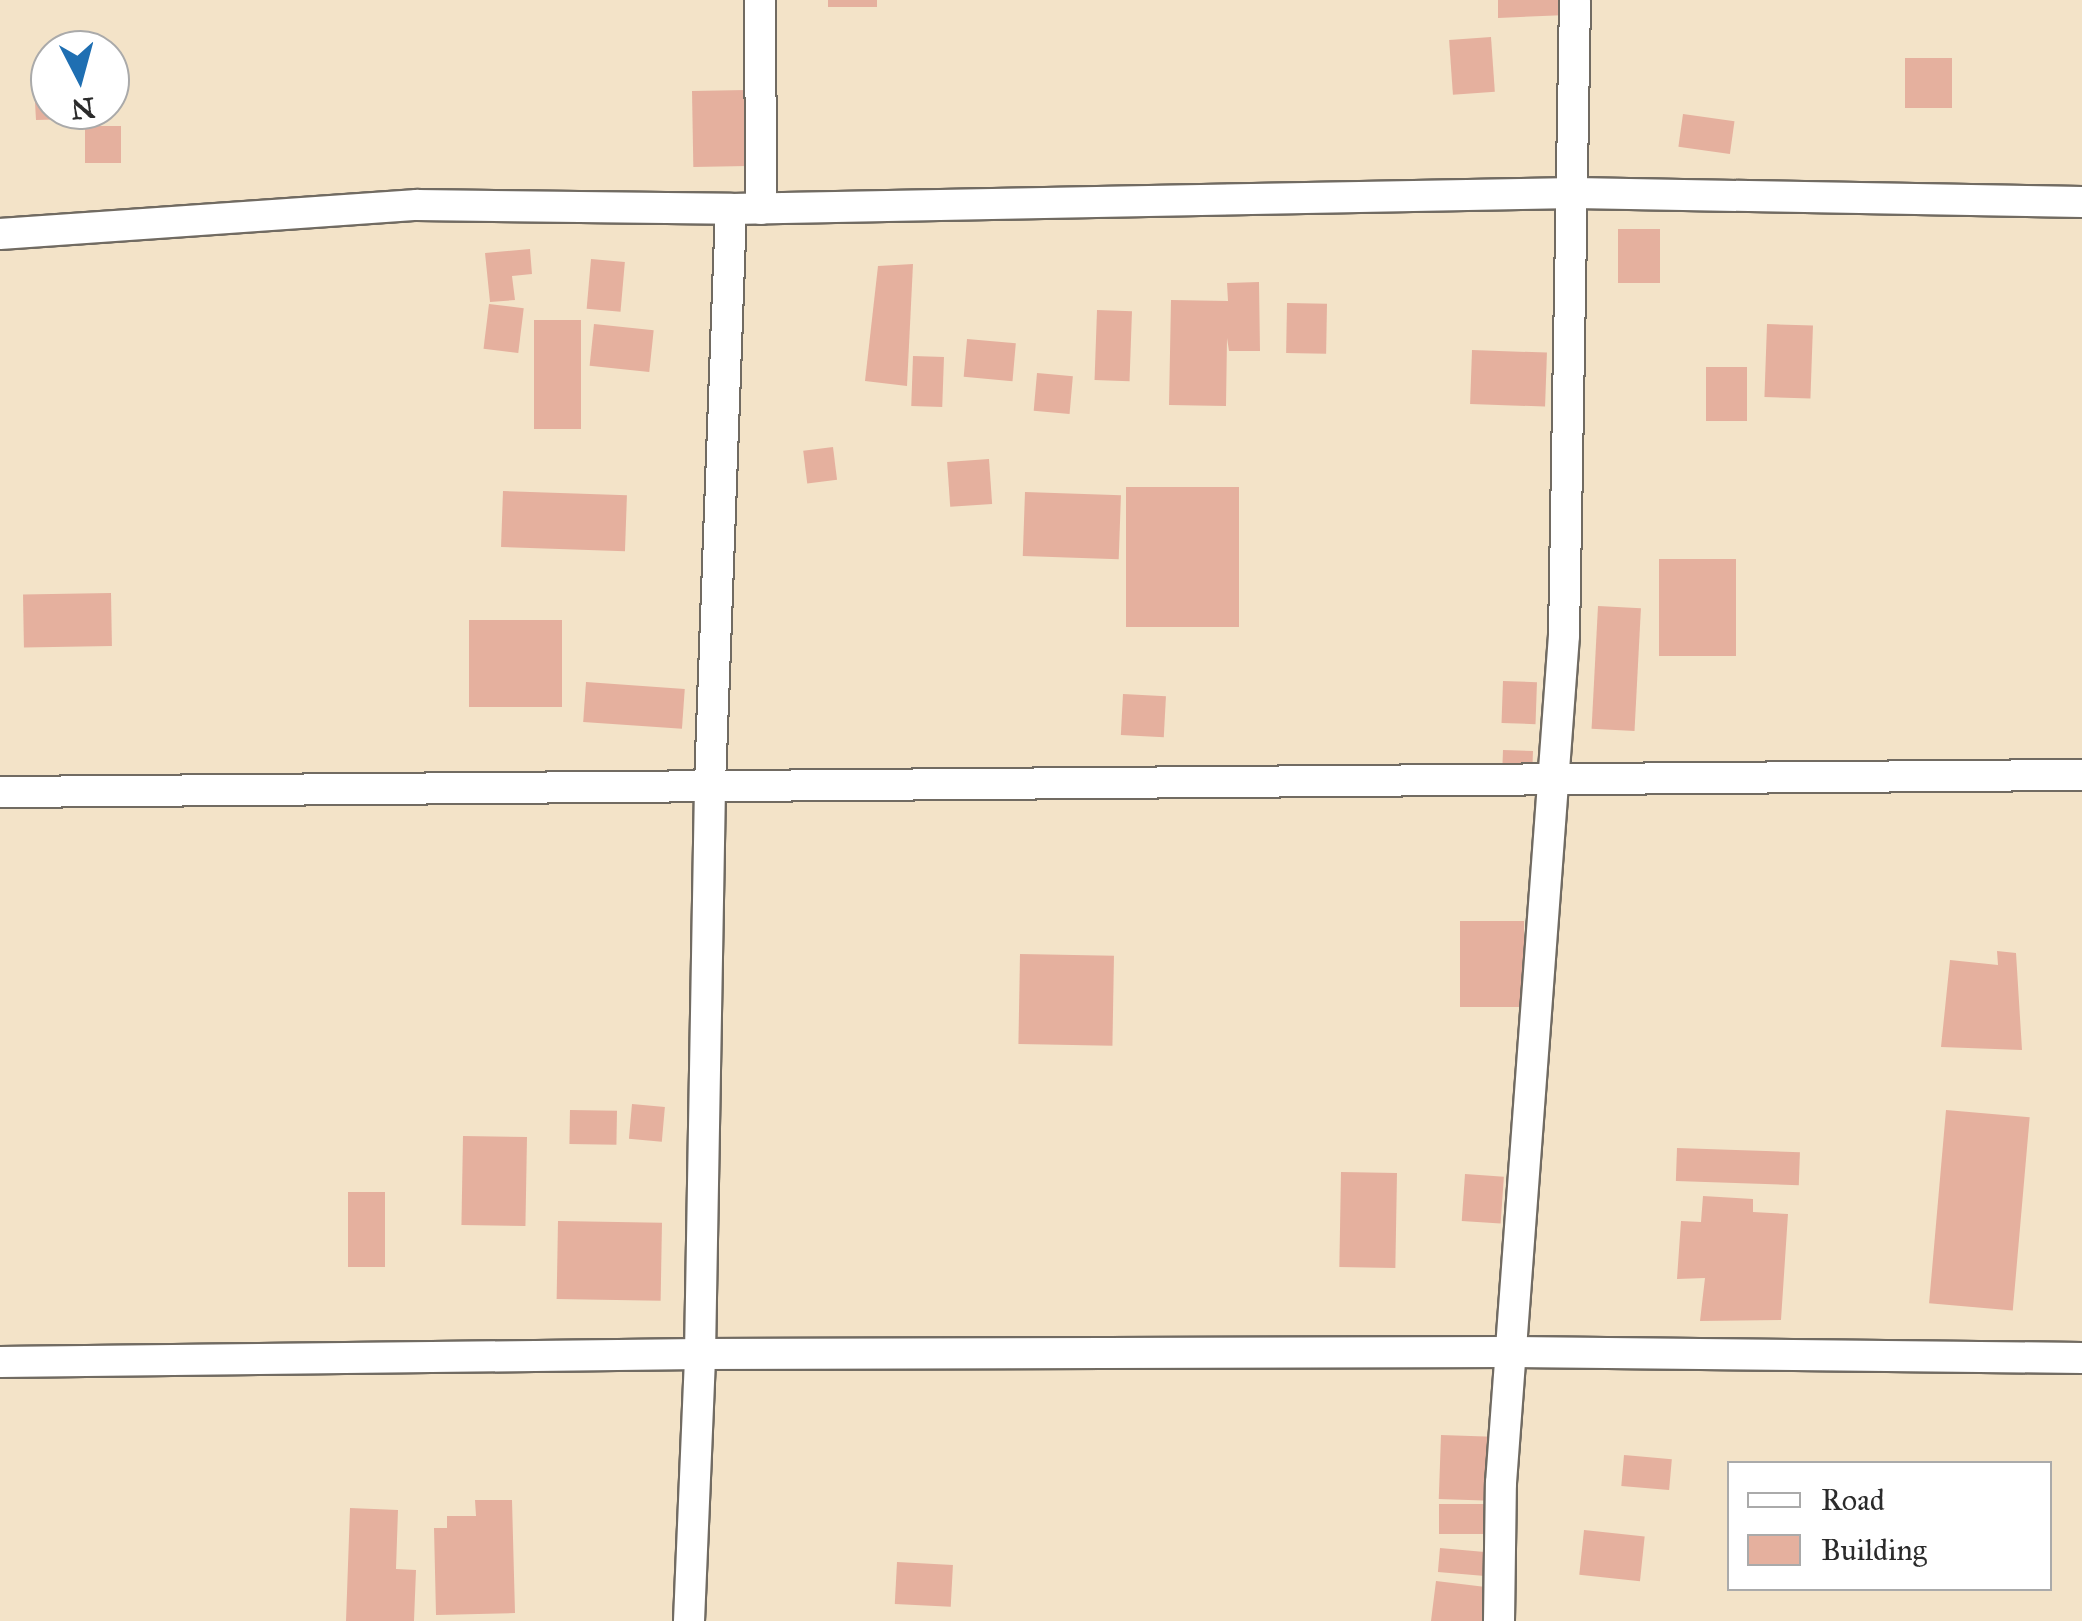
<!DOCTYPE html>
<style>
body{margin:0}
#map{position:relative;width:2082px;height:1621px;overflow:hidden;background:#f3e3c8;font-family:"IM FELL Great Primer",serif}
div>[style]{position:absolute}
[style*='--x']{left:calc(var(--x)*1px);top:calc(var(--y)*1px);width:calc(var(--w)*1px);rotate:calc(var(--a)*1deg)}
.building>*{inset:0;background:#e5b09e;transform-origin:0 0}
.roads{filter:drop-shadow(2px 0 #716b62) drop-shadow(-2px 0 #716b62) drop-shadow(0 2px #716b62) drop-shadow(0 -2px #716b62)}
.minor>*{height:30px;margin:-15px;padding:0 15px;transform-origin:15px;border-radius:15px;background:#fff}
span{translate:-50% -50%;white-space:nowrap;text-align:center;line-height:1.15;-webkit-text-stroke:9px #fff;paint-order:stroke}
.legend{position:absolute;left:1727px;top:1461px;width:325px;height:130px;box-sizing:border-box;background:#fff;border:2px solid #aaa;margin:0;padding:12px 18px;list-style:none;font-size:30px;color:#2b2b2b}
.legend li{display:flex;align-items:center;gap:20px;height:50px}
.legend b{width:50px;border:2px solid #aaa}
.north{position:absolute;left:30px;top:30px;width:100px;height:100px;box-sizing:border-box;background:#fff;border:2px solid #aaa;border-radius:50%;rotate:174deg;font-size:28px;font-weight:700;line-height:40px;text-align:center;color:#2b2b2b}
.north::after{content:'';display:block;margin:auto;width:35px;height:45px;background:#1f6fb2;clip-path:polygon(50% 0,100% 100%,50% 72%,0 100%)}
</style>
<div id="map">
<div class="building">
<div style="left:828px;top:0;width:49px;height:7px"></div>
<div style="clip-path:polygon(1498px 0,1566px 0,1567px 15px,1498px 18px)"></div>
<div style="left:1491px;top:37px;width:55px;height:42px;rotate:86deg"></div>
<div style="left:1905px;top:58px;width:47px;height:50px"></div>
<div style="clip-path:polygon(34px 85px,50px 85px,50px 110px,72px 110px,73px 119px,36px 120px)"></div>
<div style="left:746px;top:90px;width:76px;height:54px;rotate:89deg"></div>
<div style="left:1683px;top:114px;width:52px;height:33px;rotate:8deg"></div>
<div style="left:121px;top:126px;width:37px;height:36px;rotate:90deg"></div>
<div style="left:1618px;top:229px;width:42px;height:54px"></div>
<div style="clip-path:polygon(530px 249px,532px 274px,512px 276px,515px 300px,490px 302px,485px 253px)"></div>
<div style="left:591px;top:259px;width:34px;height:50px;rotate:5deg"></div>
<div style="clip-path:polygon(913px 264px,907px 386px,865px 381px,878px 266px)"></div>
<div style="clip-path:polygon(1259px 282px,1260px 351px,1229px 351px,1227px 338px,1226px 406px,1169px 405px,1171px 300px,1228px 301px,1227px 283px)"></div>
<div style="left:1287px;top:303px;width:40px;height:50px;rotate:1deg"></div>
<div style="left:489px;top:304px;width:35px;height:45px;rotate:7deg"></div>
<div style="left:1097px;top:310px;width:35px;height:70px;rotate:2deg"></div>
<div style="left:534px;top:320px;width:47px;height:109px"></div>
<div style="left:594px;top:324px;width:60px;height:42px;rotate:6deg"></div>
<div style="left:1767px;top:324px;width:46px;height:73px;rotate:2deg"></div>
<div style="left:967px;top:339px;width:49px;height:38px;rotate:5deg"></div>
<div style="left:1472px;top:350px;width:75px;height:54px;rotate:2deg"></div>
<div style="left:913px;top:356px;width:31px;height:50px;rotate:2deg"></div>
<div style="left:1706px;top:367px;width:41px;height:54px"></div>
<div style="left:1037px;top:373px;width:36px;height:38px;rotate:5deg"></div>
<div style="left:833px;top:447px;width:33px;height:30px;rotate:83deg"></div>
<div style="left:989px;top:459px;width:45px;height:42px;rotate:86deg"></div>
<div style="left:1126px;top:487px;width:113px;height:140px"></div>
<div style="left:503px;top:491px;width:124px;height:56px;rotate:2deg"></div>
<div style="left:1025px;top:492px;width:96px;height:64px;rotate:2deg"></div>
<div style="left:1659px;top:559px;width:77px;height:97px"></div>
<div style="left:111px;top:593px;width:53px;height:88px;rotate:89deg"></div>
<div style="left:1598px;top:606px;width:43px;height:123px;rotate:3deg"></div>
<div style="left:469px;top:620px;width:93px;height:87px"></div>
<div style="left:1503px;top:681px;width:34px;height:42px;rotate:2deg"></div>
<div style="left:586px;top:682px;width:99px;height:40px;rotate:4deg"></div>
<div style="left:1123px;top:694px;width:43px;height:41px;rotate:3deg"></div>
<div style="left:1503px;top:750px;width:30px;height:25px;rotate:2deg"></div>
<div style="left:1460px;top:921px;width:64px;height:86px"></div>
<div style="clip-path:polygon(1997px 951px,2016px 953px,2022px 1050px,1941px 1047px,1950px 960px,1998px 965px)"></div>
<div style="left:1020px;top:954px;width:94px;height:90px;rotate:1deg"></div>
<div style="left:632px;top:1104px;width:33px;height:35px;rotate:5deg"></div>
<div style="left:570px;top:1110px;width:47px;height:34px;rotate:1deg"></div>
<div style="left:1946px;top:1110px;width:84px;height:194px;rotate:5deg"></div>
<div style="left:463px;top:1136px;width:64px;height:89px;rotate:1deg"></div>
<div style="left:1677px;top:1148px;width:123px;height:33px;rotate:2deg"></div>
<div style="left:1341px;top:1172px;width:56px;height:95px;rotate:1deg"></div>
<div style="left:1465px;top:1174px;width:39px;height:47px;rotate:4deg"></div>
<div style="left:348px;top:1192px;width:37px;height:75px"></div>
<div style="clip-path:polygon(1703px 1196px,1753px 1199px,1753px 1212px,1788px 1214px,1781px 1320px,1700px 1321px,1705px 1278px,1677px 1279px,1681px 1221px,1701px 1222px)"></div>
<div style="left:558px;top:1221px;width:104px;height:78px;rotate:1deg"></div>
<div style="left:1441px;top:1435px;width:52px;height:64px;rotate:2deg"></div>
<div style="left:1624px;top:1455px;width:48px;height:31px;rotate:5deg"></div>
<div style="clip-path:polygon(475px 1500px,512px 1500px,515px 1613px,436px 1615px,434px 1528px,447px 1528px,447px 1516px,476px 1516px)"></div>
<div style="left:1439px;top:1504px;width:58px;height:30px"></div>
<div style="clip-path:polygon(350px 1508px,398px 1510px,396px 1569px,416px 1570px,414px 1621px,346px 1621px)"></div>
<div style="left:1584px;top:1530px;width:61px;height:45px;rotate:6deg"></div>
<div style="left:1440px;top:1548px;width:56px;height:24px;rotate:5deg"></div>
<div style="left:897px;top:1562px;width:56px;height:42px;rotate:3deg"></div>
<div style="clip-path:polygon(1436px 1581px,1494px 1588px,1490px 1621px,1431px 1621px)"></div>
</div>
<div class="roads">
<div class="minor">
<div style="--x:760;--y:0;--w:209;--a:89.7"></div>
<div style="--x:0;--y:234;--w:418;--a:-4"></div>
<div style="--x:417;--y:205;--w:314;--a:0.7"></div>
<div style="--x:731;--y:209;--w:844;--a:-1.09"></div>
<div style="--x:1575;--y:193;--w:507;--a:1.02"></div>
<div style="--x:0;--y:792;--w:2082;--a:-0.47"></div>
<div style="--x:0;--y:1362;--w:700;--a:-0.65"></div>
<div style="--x:700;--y:1354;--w:811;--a:-0.14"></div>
<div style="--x:1511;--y:1352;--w:571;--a:0.6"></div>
<div style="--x:689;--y:1621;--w:267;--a:-87.6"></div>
<div style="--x:700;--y:1354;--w:570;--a:-88.99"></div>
<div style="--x:710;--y:784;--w:575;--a:-87.91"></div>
<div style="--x:1499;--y:1621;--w:138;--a:-89.2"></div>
<div style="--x:1501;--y:1483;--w:849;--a:-85.75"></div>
<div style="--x:1564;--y:636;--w:636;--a:-89.01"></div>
</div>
</div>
<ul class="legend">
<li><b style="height:12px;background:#fff"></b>Road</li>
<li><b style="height:28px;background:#e5b09e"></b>Building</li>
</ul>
<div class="north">N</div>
</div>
